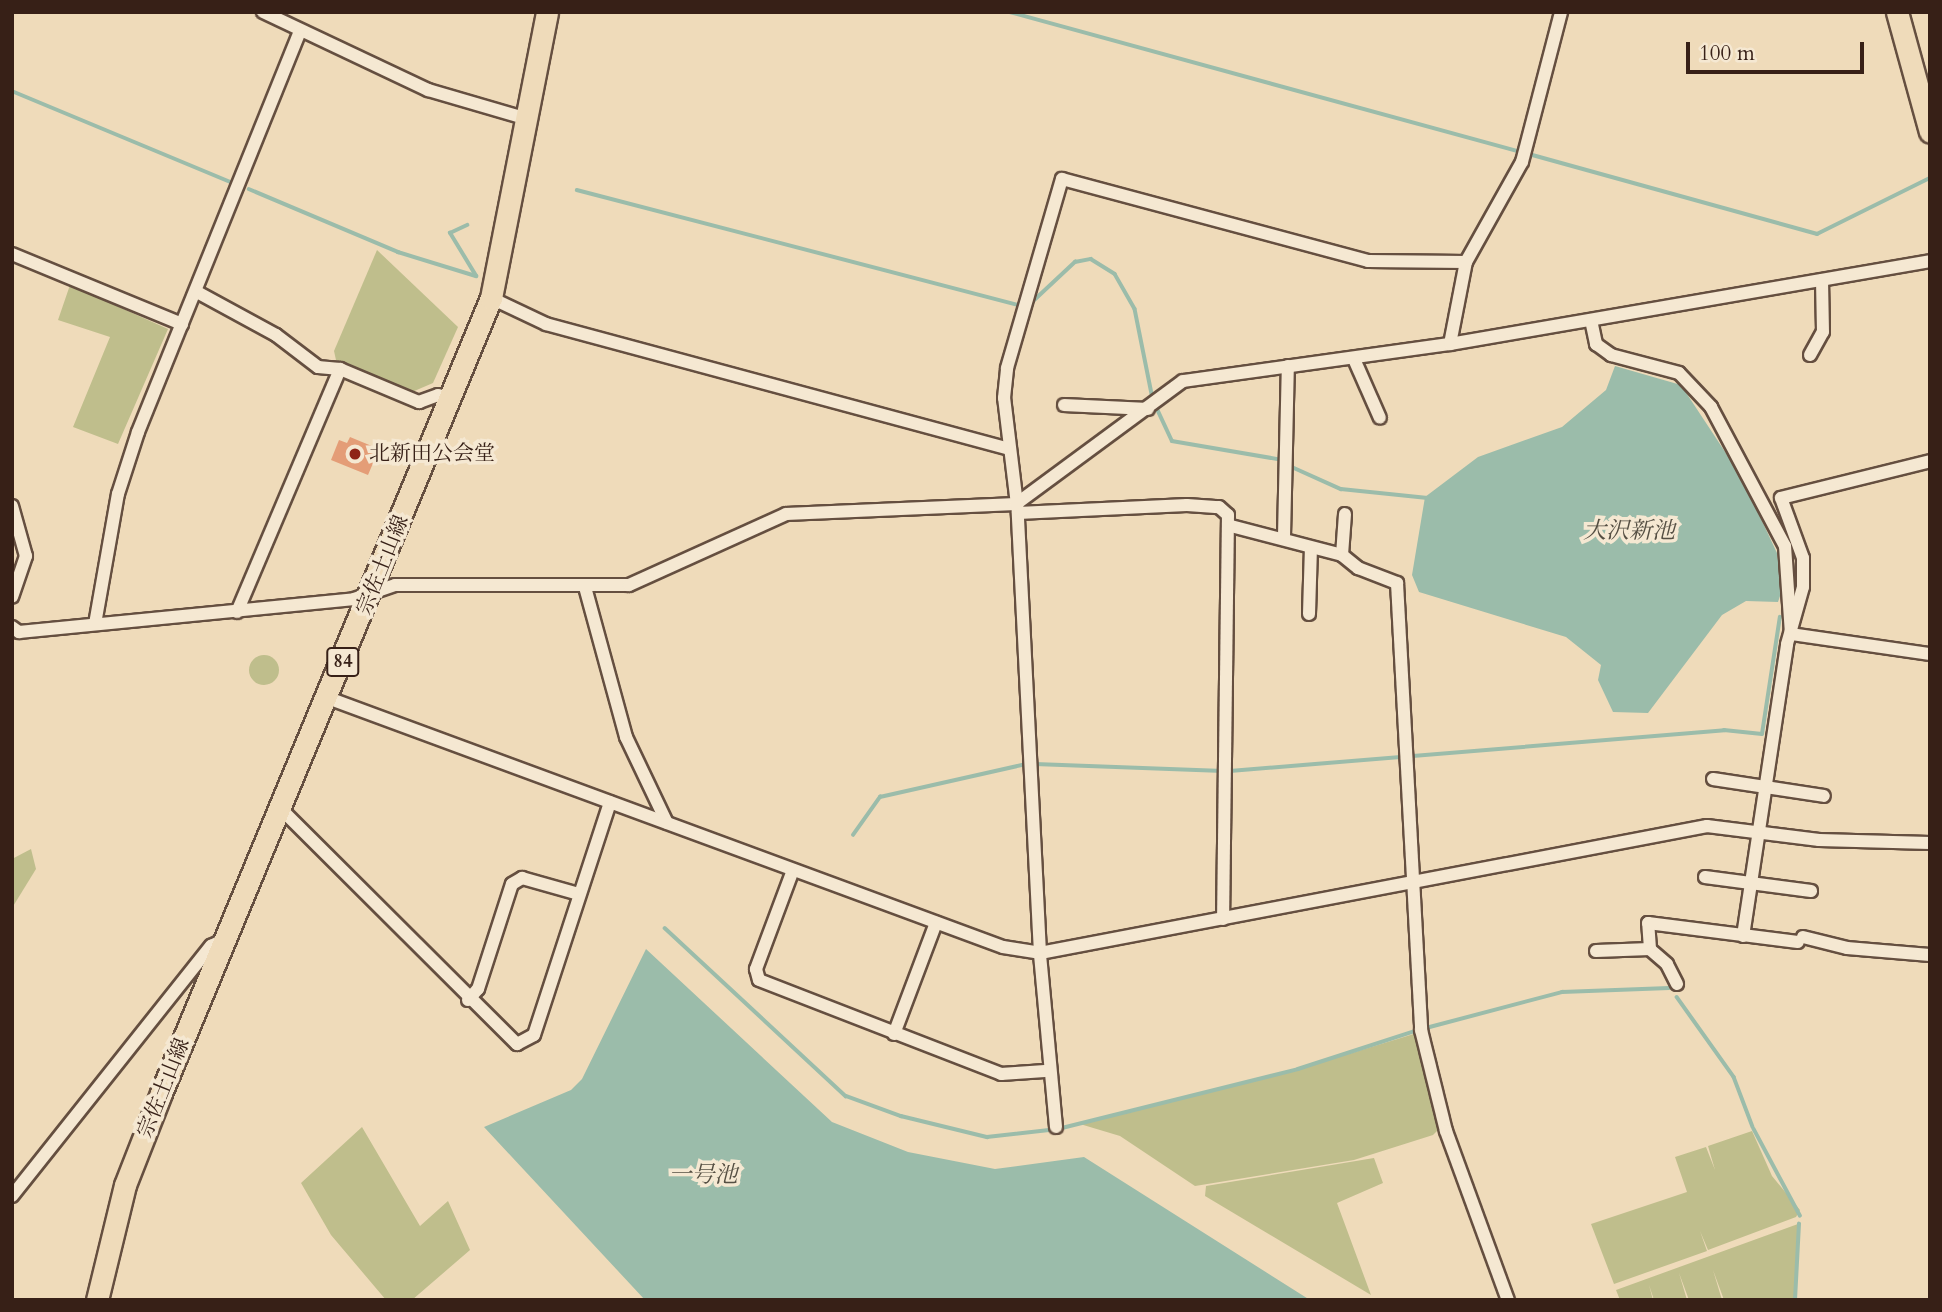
<!DOCTYPE html>
<meta charset="utf-8">
<style>
body{margin:0}
#map{position:relative;width:1942px;height:1312px;overflow:hidden;background:#efdbba;font-family:Cardo,"Noto Serif JP",serif}
div>[style]{position:absolute}
[style*='--x']{left:calc(var(--x)*1px);top:calc(var(--y)*1px);width:calc(var(--w)*1px);rotate:calc(var(--a)*1deg)}
.green>*{inset:0;background:#bfbe8c}
.round{border-radius:50%}
.water>*{inset:0;background:#9bbcaa}
.stream>*{height:3.5px;margin:-1.75px;padding:0 1.75px;transform-origin:1.75px;border-radius:1.75px;background:#9bbcaa}
.building>*{inset:0;background:#e49d77}
.roads{filter:drop-shadow(2px 0 #654f40) drop-shadow(-2px 0 #654f40) drop-shadow(0 2px #654f40) drop-shadow(0 -2px #654f40)}
.minor>*{height:12px;margin:-6px;padding:0 6px;transform-origin:6px;border-radius:6px;background:#f5e8d2}
.primary>*{height:21px;margin:-10.5px;padding:0 10.5px;transform-origin:10.5px;border-radius:10.5px;background:#efdbba}
.dots>*{width:19px;height:19px;translate:-50% -50%;box-sizing:border-box;border:4px solid #f5e8d2;border-radius:50%}
span{translate:-50% -50%;white-space:nowrap;text-align:center;line-height:1.15;-webkit-text-stroke:7px #f5e8d2;paint-order:stroke}
.shield-label span{padding:2px 5px;background:#f5e8d2;border:2px solid;border-radius:5px;-webkit-text-stroke-width:0}
.shield-label{font-size:19px;color:#372017;font-weight:700}
.poi-label{font-size:21px;color:#372017}
.left{translate:0 -50%;text-align:left}
.street-label{font-size:21px;color:#372017}
.water-label{font-size:23px;color:#554f43;font-style:italic}
.frame{position:absolute;inset:0;border:14px solid #372017;pointer-events:none}
.scale{position:absolute;left:1686px;top:42px;width:178px;height:32px;box-sizing:border-box;border:4px solid #372017;border-top:0;padding-left:9px;font-size:21px;line-height:24px;white-space:nowrap;color:#372017;-webkit-text-stroke:5px #f5e8d2;paint-order:stroke}
</style>
<div id="map">
<div class="green">
<div style="clip-path:polygon(377px 250px,458px 327px,433px 383px,412px 392px,336px 360px,334px 351px)"></div>
<div style="clip-path:polygon(70px 285px,168px 329px,118px 444px,73px 427px,110px 337px,58px 320px)"></div>
<div class="round" style="left:249px;top:655px;width:30px;height:30px"></div>
<div style="clip-path:polygon(31px 849px,36px 869px,12px 908px,12px 859px)"></div>
<div style="clip-path:polygon(1417px 1033px,1441px 1127px,1433px 1135px,1354px 1160px,1195px 1186px,1120px 1136px,1080px 1124px,1290px 1072px)"></div>
<div style="clip-path:polygon(362px 1127px,420px 1226px,448px 1201px,470px 1250px,412px 1300px,386px 1300px,331px 1235px,301px 1183px)"></div>
<div style="clip-path:polygon(1752px 1131px,1772px 1176px,1800px 1210px,1796px 1217px,1708px 1250px,1700px 1231px,1707px 1251px,1614px 1284px,1591px 1224px,1687px 1192px,1675px 1157px,1706px 1147px,1715px 1170px,1708px 1146px)"></div>
<div style="clip-path:polygon(1374px 1158px,1383px 1183px,1337px 1203px,1371px 1295px,1205px 1196px,1206px 1186px)"></div>
<div style="clip-path:polygon(1798px 1224px,1794px 1300px,1724px 1300px,1713px 1270px,1722px 1300px,1689px 1300px,1679px 1273px,1687px 1300px,1654px 1300px,1649px 1285px,1653px 1300px,1620px 1300px,1616px 1290px)"></div>
</div>
<div class="water">
<div style="clip-path:polygon(1615px 366px,1681px 385px,1741px 476px,1777px 553px,1782px 590px,1778px 602px,1746px 601px,1722px 615px,1648px 713px,1613px 712px,1598px 680px,1601px 665px,1566px 637px,1419px 592px,1412px 575px,1425px 497px,1478px 457px,1562px 427px,1606px 390px)"></div>
<div style="clip-path:polygon(646px 949px,832px 1122px,908px 1152px,995px 1169px,1084px 1157px,1310px 1300px,645px 1300px,484px 1127px,571px 1090px,582px 1079px)"></div>
</div>
<div class="stream">
<div style="--x:1010;--y:12;--w:530;--a:15.32"></div>
<div style="--x:12;--y:91;--w:237;--a:22.6"></div>
<div style="--x:1529;--y:154;--w:299;--a:15.5"></div>
<div style="--x:1817;--y:234;--w:126;--a:-26.4"></div>
<div style="--x:249;--y:189;--w:162;--a:22.9"></div>
<div style="--x:398;--y:252;--w:82;--a:17.1"></div>
<div style="--x:476;--y:276;--w:50;--a:-121.2"></div>
<div style="--x:450;--y:233;--w:19;--a:-25"></div>
<div style="--x:577;--y:190;--w:461;--a:14.6"></div>
<div style="--x:1030;--y:304;--w:62;--a:-43"></div>
<div style="--x:1075;--y:262;--w:16;--a:-11"></div>
<div style="--x:1091;--y:259;--w:28;--a:32"></div>
<div style="--x:1115;--y:274;--w:40;--a:60.3"></div>
<div style="--x:1135;--y:309;--w:92;--a:78.7"></div>
<div style="--x:1156;--y:406;--w:38;--a:65"></div>
<div style="--x:1172;--y:441;--w:107;--a:9.7"></div>
<div style="--x:1292;--y:467;--w:54;--a:24.2"></div>
<div style="--x:1341;--y:489;--w:87;--a:5.9"></div>
<div style="--x:1035;--y:764;--w:195;--a:2.1"></div>
<div style="--x:1230;--y:771;--w:496;--a:-4.7"></div>
<div style="--x:1724;--y:730;--w:38;--a:6"></div>
<div style="--x:1762;--y:734;--w:118;--a:-81.3"></div>
<div style="--x:853;--y:835;--w:47;--a:-54.6"></div>
<div style="--x:880;--y:797;--w:151;--a:-12.7"></div>
<div style="--x:665;--y:928;--w:247;--a:42.9"></div>
<div style="--x:846;--y:1096;--w:59;--a:20"></div>
<div style="--x:901;--y:1116;--w:89;--a:13.7"></div>
<div style="--x:987;--y:1137;--w:71;--a:-6.4"></div>
<div style="--x:1058;--y:1129;--w:247;--a:-14"></div>
<div style="--x:1298;--y:1069;--w:123;--a:-18"></div>
<div style="--x:1677;--y:997;--w:98;--a:54.5"></div>
<div style="--x:1734;--y:1077;--w:53;--a:69.2"></div>
<div style="--x:1426;--y:1028;--w:141;--a:-14.8"></div>
<div style="--x:1562;--y:992;--w:107;--a:-2.1"></div>
<div style="--x:1754;--y:1129;--w:98;--a:61.9"></div>
<div style="--x:1795;--y:1300;--w:76;--a:-87"></div>
</div>
<div class="building">
<div style="clip-path:polygon(350px 437px,379px 449px,368px 475px,331px 460px,339px 440px,347px 443px)"></div>
</div>
<div class="roads">
<div class="minor">
<div style="--x:263;--y:12;--w:183;--a:25.3"></div>
<div style="--x:428;--y:90;--w:104;--a:16.2"></div>
<div style="--x:12;--y:254;--w:184;--a:22.4"></div>
<div style="--x:197;--y:292;--w:90;--a:28.6"></div>
<div style="--x:276;--y:335;--w:53;--a:37.3"></div>
<div style="--x:318;--y:367;--w:22;--a:5"></div>
<div style="--x:340;--y:369;--w:86;--a:22.7"></div>
<div style="--x:419;--y:402;--w:20;--a:-20"></div>
<div style="--x:438;--y:395;--w:14;--a:17"></div>
<div style="--x:491;--y:298;--w:61;--a:25.3"></div>
<div style="--x:546;--y:324;--w:477;--a:15.1"></div>
<div style="--x:1591;--y:320;--w:25;--a:78"></div>
<div style="--x:1596;--y:344;--w:19;--a:36"></div>
<div style="--x:1611;--y:355;--w:70;--a:14.8"></div>
<div style="--x:1679;--y:373;--w:47;--a:46.7"></div>
<div style="--x:1711;--y:407;--w:157;--a:62"></div>
<div style="--x:1785;--y:546;--w:88;--a:86.1"></div>
<div style="--x:1791;--y:634;--w:140;--a:8.2"></div>
<div style="--x:1450;--y:344;--w:84;--a:-79"></div>
<div style="--x:1810;--y:355;--w:26;--a:-61"></div>
<div style="--x:1823;--y:332;--w:52;--a:-91.1"></div>
<div style="--x:1354;--y:359;--w:64;--a:66.2"></div>
<div style="--x:1064;--y:405;--w:84;--a:2.7"></div>
<div style="--x:12;--y:506;--w:52;--a:74.4"></div>
<div style="--x:26;--y:556;--w:43;--a:108.9"></div>
<div style="--x:1018;--y:513;--w:169;--a:-2.7"></div>
<div style="--x:1187;--y:505;--w:32;--a:4"></div>
<div style="--x:1219;--y:507;--w:12;--a:42"></div>
<div style="--x:1228;--y:515;--w:404;--a:90.7"></div>
<div style="--x:1231;--y:526;--w:115;--a:14.6"></div>
<div style="--x:1342;--y:555;--w:21;--a:39"></div>
<div style="--x:1358;--y:568;--w:42;--a:21"></div>
<div style="--x:1397;--y:583;--w:448;--a:86.9"></div>
<div style="--x:1421;--y:1030;--w:104;--a:76.1"></div>
<div style="--x:1446;--y:1131;--w:180;--a:69.9"></div>
<div style="--x:1284;--y:536;--w:170;--a:-88.7"></div>
<div style="--x:1342;--y:555;--w:41;--a:-85.8"></div>
<div style="--x:585;--y:587;--w:156;--a:74.7"></div>
<div style="--x:626;--y:737;--w:95;--a:64.5"></div>
<div style="--x:237;--y:612;--w:264;--a:-67"></div>
<div style="--x:1309;--y:614;--w:66;--a:-88.3"></div>
<div style="--x:95;--y:624;--w:132;--a:-80"></div>
<div style="--x:118;--y:494;--w:65;--a:-72.1"></div>
<div style="--x:138;--y:432;--w:432;--a:-68"></div>
<div style="--x:12;--y:627;--w:9;--a:36"></div>
<div style="--x:19;--y:632;--w:337;--a:-5.6"></div>
<div style="--x:354;--y:599;--w:43;--a:-18.9"></div>
<div style="--x:395;--y:585;--w:234;--a:0"></div>
<div style="--x:629;--y:585;--w:172;--a:-24.3"></div>
<div style="--x:786;--y:514;--w:230;--a:-2.5"></div>
<div style="--x:1016;--y:504;--w:207;--a:-36.4"></div>
<div style="--x:1183;--y:381;--w:270;--a:-7.9"></div>
<div style="--x:1450;--y:344;--w:487;--a:-9.8"></div>
<div style="--x:328;--y:698;--w:719;--a:20.25"></div>
<div style="--x:1003;--y:947;--w:37;--a:9"></div>
<div style="--x:1040;--y:953;--w:679;--a:-10.78"></div>
<div style="--x:1707;--y:826;--w:113;--a:7.1"></div>
<div style="--x:1819;--y:840;--w:111;--a:1.5"></div>
<div style="--x:1713;--y:779;--w:112;--a:8.7"></div>
<div style="--x:282;--y:810;--w:332;--a:44.9"></div>
<div style="--x:517;--y:1044;--w:19;--a:-28"></div>
<div style="--x:534;--y:1035;--w:245;--a:-71.9"></div>
<div style="--x:793;--y:870;--w:106;--a:110.5"></div>
<div style="--x:756;--y:969;--w:11;--a:75"></div>
<div style="--x:759;--y:980;--w:260;--a:21.2"></div>
<div style="--x:1001;--y:1074;--w:44;--a:-3.9"></div>
<div style="--x:1705;--y:877;--w:107;--a:7.5"></div>
<div style="--x:1743;--y:936;--w:295;--a:-81.4"></div>
<div style="--x:1787;--y:644;--w:59;--a:-74.3"></div>
<div style="--x:1803;--y:587;--w:29;--a:-90"></div>
<div style="--x:1803;--y:558;--w:64;--a:-110.1"></div>
<div style="--x:1781;--y:498;--w:154;--a:-13.9"></div>
<div style="--x:1803;--y:937;--w:45;--a:14"></div>
<div style="--x:1847;--y:948;--w:83;--a:4.8"></div>
<div style="--x:1596;--y:951;--w:54;--a:-2.1"></div>
<div style="--x:1677;--y:984;--w:22;--a:-117"></div>
<div style="--x:1667;--y:964;--w:23;--a:-139"></div>
<div style="--x:1650;--y:949;--w:26;--a:-94"></div>
<div style="--x:1648;--y:923;--w:151;--a:7.2"></div>
<div style="--x:468;--y:1000;--w:15;--a:-48"></div>
<div style="--x:478;--y:989;--w:110;--a:-72.1"></div>
<div style="--x:512;--y:884;--w:12;--a:-31"></div>
<div style="--x:522;--y:878;--w:59;--a:15.7"></div>
<div style="--x:894;--y:1034;--w:119;--a:-69.3"></div>
<div style="--x:1056;--y:1127;--w:175;--a:-95.3"></div>
<div style="--x:1040;--y:953;--w:441;--a:-92.9"></div>
<div style="--x:1018;--y:513;--w:116;--a:-96.9"></div>
<div style="--x:1004;--y:398;--w:30;--a:-84"></div>
<div style="--x:1007;--y:368;--w:197;--a:-73.8"></div>
<div style="--x:1062;--y:179;--w:317;--a:15"></div>
<div style="--x:1368;--y:261;--w:98;--a:0.6"></div>
<div style="--x:1466;--y:262;--w:115;--a:-60.8"></div>
<div style="--x:1522;--y:162;--w:155;--a:-75.4"></div>
<div style="--x:12;--y:1196;--w:320;--a:-51.5"></div>
<div style="--x:211;--y:946;--w:13;--a:-27"></div>
</div>
<div class="primary">
<div style="--x:1897;--y:12;--w:124;--a:74.6"></div>
<div style="--x:97;--y:1300;--w:118;--a:-76.3"></div>
<div style="--x:125;--y:1185;--w:99;--a:-68.6"></div>
<div style="--x:161;--y:1093;--w:861;--a:-67.46"></div>
<div style="--x:491;--y:298;--w:291;--a:-78.9"></div>
</div>
</div>
<div class="dots">
<div style="left:355px;top:454px;background:#8f2418"></div>
</div>
<div class="shield-label">
<span style="left:343px;top:662px">84</span>
</div>
<div class="poi-label">
<span class="left" style="left:369px;top:454px">北新田公会堂</span>
</div>
<div class="street-label">
<span style="left:383px;top:565px;rotate:-68deg">宗佐土山線</span>
<span style="left:164px;top:1088px;rotate:-68deg">宗佐土山線</span>
</div>
<div class="water-label">
<span style="left:1629px;top:531px">大沢新池</span>
<span style="left:703px;top:1175px">一号池</span>
</div>
<div class="frame"></div>
<div class="scale">100 m</div>
</div>
